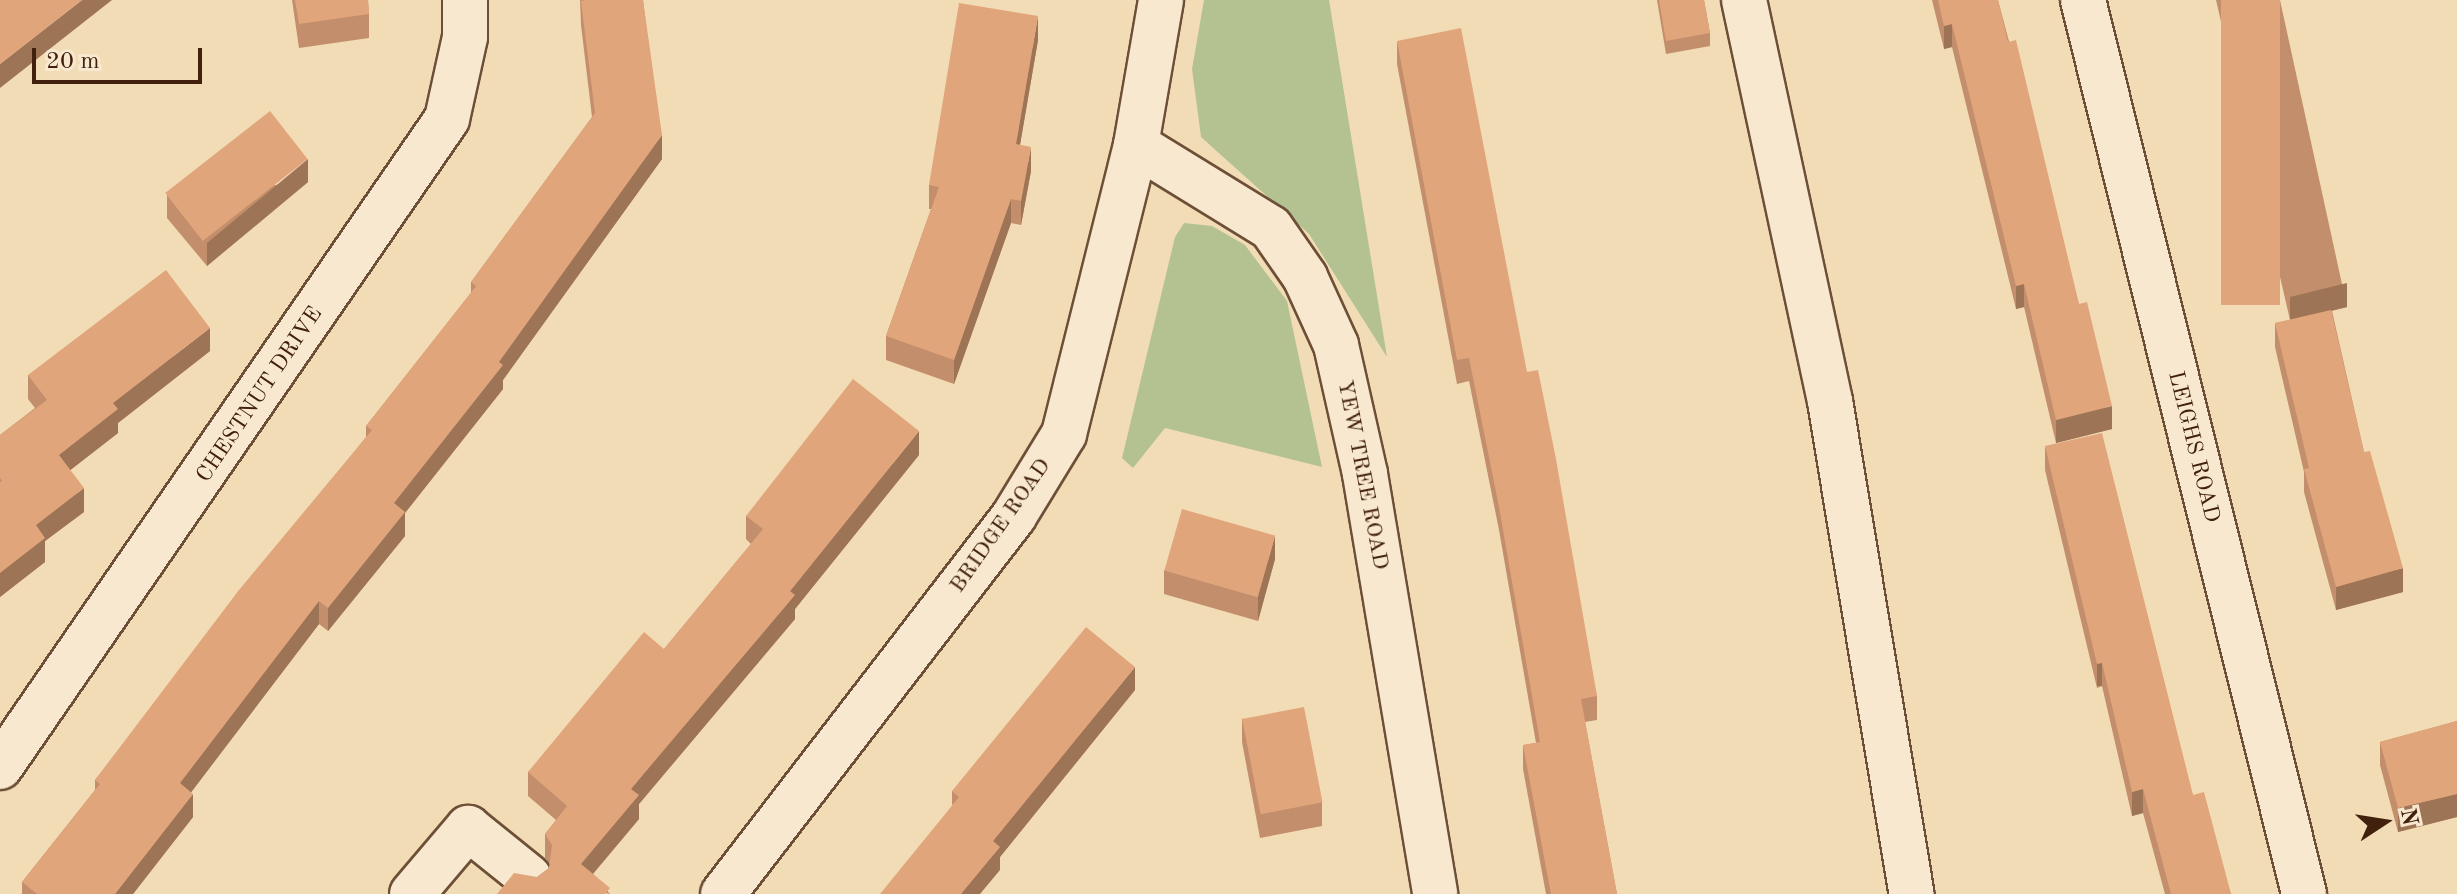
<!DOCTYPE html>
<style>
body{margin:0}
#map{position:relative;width:2457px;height:894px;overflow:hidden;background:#f2dcb5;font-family:"Old Standard TT",serif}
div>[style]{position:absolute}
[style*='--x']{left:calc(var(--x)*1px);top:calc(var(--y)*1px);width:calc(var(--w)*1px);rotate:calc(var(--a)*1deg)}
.green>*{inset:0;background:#b4c292}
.roads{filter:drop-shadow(2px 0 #6d4f37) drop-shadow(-2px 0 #6d4f37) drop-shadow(0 2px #6d4f37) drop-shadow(0 -2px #6d4f37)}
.minor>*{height:44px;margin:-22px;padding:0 22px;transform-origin:22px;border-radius:22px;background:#f7e8cf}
.wall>*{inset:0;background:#c28e6b}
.shaded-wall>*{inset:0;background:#9e7457;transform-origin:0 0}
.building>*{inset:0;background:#e1a57c;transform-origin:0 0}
span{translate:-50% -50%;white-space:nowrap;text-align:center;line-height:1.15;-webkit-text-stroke:8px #f7e8cf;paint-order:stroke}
.street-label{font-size:22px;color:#41200d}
.north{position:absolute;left:2345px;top:782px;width:80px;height:80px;-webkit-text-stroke:6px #f7e8cf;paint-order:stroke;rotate:78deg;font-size:22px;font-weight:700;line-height:32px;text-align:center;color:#41200d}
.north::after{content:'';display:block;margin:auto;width:28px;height:36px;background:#41200d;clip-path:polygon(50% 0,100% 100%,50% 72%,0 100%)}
.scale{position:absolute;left:32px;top:48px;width:170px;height:36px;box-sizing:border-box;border:4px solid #41200d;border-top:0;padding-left:10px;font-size:24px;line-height:28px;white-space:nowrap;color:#41200d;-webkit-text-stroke:6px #f7e8cf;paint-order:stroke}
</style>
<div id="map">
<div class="green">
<div style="clip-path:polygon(1204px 0,1329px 0,1387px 357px,1309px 234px,1201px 137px,1192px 69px)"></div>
<div style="clip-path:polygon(1184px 223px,1212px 226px,1245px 245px,1287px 301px,1322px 467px,1165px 428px,1133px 468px,1122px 458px,1175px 237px)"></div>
</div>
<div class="roads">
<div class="minor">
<div style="--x:1744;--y:0;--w:410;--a:77.9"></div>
<div style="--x:1830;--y:401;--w:500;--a:80.6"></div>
<div style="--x:2083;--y:0;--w:921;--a:76.11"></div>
<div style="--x:1136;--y:145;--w:158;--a:31.6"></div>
<div style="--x:1271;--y:228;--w:60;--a:55.2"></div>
<div style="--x:1305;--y:277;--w:75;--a:65.5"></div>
<div style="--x:1336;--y:345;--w:132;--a:77.3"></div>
<div style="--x:1365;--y:474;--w:426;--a:80.5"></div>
<div style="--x:0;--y:767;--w:787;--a:-55.4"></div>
<div style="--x:447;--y:119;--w:84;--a:-77.6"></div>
<div style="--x:465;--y:37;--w:37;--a:-90"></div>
<div style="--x:412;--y:894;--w:87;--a:-49.7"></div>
<div style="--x:468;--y:828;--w:78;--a:38.8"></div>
<div style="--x:723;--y:894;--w:477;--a:-52.4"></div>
<div style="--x:1014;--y:516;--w:96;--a:-58.6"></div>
<div style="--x:1064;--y:434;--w:298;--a:-76"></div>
<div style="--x:1136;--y:145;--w:147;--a:-80.2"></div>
</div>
</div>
<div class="wall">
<div style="clip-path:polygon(292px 0,368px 0,369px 14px,369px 38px,299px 48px)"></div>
<div style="clip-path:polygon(580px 0,643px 0,662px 159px,503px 380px,503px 389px,405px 513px,405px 536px,328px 631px,319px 624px,191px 792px,193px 817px,133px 894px,22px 894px,22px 882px,95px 790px,95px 780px,366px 437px,366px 426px,471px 293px,471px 282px,592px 117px,581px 25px)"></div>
<div style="clip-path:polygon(1657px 0,1704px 0,1710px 33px,1710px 46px,1666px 54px)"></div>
<div style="clip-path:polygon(1932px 0,1998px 0,2112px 429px,2056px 443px,2024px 307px,2016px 309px,1952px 47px,1944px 49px)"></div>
<div style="clip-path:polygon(2216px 0,2280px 0,2347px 307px,2332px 311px,2364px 452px,2403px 592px,2336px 610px,2304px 492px,2304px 472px,2275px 347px,2275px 323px,2290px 320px)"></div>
<div style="clip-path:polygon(1038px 40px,1020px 145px,1031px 171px,1021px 225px,1011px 223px,954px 384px,886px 360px,886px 336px,931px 209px,929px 209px,929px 185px)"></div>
<div style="clip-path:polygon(1397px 41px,1527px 372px,1597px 696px,1597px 720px,1585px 722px,1617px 894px,1546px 894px,1523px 769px,1523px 745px,1536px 743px,1499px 530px,1469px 381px,1457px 384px,1397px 64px)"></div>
<div style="clip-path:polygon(308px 182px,207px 266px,167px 218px,167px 195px)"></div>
<div style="clip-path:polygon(210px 351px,118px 423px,118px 433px,70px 470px,84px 512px,45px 541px,45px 562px,0 597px,0 435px,35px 408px,28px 399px,28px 375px)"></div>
<div style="clip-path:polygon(2045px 446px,2193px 795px,2231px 894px,2165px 894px,2143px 813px,2132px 816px,2102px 686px,2097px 688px,2045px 470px)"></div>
<div style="clip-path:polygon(919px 455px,795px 609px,795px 619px,639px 804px,639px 819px,593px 874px,610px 894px,537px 877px,549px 868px,550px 864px,545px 858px,545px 834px,556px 820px,528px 796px,528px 772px,664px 649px,751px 544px,746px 539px,746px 516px)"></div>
<div style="clip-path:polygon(1275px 559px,1258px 621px,1164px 594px,1164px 570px)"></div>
<div style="clip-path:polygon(1135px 690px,1000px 857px,1000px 870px,952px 804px,952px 791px)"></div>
<div style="clip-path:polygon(1242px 718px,1322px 802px,1322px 826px,1260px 838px,1242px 742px)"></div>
<div style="clip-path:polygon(2457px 721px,2457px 817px,2398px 832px,2380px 765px,2380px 742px)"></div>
</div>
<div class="shaded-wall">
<div style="clip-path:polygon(82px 0,112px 0,0 88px,0 64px)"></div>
<div style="clip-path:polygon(1038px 16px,1038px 40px,1016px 168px,1016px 144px)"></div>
<div style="clip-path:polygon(1952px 24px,1952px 47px,1944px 49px,1944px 26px)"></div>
<div style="clip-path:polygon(662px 135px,662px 159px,503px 380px,503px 389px,405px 513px,405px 536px,328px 631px,328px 608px,394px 503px)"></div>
<div style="clip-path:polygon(1031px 147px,1031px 171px,1021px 225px,1021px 201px)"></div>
<div style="clip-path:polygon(308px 159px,308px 182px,207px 266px,207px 243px)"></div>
<div style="clip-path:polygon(1011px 199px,1011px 223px,954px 384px,954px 360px)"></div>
<div style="clip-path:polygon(2347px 283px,2347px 307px,2290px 320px,2290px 297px)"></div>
<div style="clip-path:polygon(2024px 284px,2024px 307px,2016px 309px,2016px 286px)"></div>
<div style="clip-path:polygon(210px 328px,210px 351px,118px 423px,118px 433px,59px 479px,59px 455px,113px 403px)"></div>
<div style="clip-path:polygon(2112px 406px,2112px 429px,2056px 443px,2056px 420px)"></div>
<div style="clip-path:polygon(919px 431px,919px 455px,795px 609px,795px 619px,639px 804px,639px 819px,581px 888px,581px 864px,631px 789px)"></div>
<div style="clip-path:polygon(84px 488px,84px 512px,45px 541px,45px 562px,0 597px,0 573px,36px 525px)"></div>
<div style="clip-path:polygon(1275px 535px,1275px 559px,1258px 621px,1258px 597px)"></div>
<div style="clip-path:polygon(2403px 568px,2403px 592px,2336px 610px,2336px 587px)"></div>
<div style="clip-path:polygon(319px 601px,319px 624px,180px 807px,180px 783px)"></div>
<div style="left:2102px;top:663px;width:23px;height:5px;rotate:90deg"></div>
<div style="clip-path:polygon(1135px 667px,1135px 690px,1000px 857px,1000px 870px,980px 894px,961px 894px,993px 841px)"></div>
<div style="clip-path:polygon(2143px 789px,2143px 813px,2132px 816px,2132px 792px)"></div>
<div style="clip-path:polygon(193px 794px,193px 817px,133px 894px,115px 894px)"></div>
<div style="clip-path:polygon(2457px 794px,2457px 817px,2398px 832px,2398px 808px)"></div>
</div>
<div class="building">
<div style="clip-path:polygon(0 0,82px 0,0 64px)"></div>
<div style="clip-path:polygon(295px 0,368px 0,369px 14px,299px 24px)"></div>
<div style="clip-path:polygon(585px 0,643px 0,662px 135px,499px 362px,503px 365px,394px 503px,405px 512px,328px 608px,319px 601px,180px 783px,193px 794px,115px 894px,37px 894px,22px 882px,100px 784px,95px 780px,239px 590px,372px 430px,366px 426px,476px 286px,471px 282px,595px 113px,581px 1px)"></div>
<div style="clip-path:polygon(1659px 0,1704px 0,1710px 33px,1666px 41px)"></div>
<div style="clip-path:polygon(1938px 0,1998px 0,2008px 42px,2016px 40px,2079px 304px,2087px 302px,2112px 406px,2056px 420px,2024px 284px,2016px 286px,1952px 24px,1944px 26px)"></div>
<div style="left:2221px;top:0;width:59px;height:305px"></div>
<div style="clip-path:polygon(959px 3px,1038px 16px,1016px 144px,1031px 147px,1021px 201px,1011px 199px,954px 360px,886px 336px,939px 187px,929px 185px)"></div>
<div style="clip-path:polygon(1461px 28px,1527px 372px,1538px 370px,1556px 459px,1597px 696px,1581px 699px,1617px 894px,1551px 894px,1523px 745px,1540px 742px,1499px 507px,1469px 358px,1457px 360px,1397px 41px)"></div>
<div style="left:270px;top:111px;width:61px;height:133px;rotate:52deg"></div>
<div style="clip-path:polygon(166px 270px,210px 328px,113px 403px,118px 409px,59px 455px,84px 488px,36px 525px,45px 538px,0 573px,0 482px,2px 481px,0 478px,0 435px,47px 400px,28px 375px)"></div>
<div style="clip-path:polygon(2331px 310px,2364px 452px,2370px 451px,2403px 568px,2336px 587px,2304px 469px,2309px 468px,2275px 323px)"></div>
<div style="clip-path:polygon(853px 379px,919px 431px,790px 591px,795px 595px,631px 789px,639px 795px,581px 864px,610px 888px,605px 894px,497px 894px,514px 873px,537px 877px,549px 868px,552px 845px,545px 834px,567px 806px,528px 772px,644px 632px,664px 649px,763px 529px,746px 516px)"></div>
<div style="clip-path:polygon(2102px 433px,2193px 795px,2204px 792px,2231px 894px,2171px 894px,2143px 789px,2132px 792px,2102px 663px,2097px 664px,2045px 446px)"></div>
<div style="left:1182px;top:509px;width:97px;height:64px;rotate:16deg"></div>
<div style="clip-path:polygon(1086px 627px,1135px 667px,993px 841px,1000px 847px,961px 894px,880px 894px,959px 797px,952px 791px)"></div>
<div style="left:1304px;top:707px;width:97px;height:63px;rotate:79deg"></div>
<div style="clip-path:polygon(2457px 721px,2457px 794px,2398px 808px,2380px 742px)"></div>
</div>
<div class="street-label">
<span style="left:260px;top:395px;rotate:-56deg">CHESTNUT DRIVE</span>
<span style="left:2193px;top:447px;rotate:76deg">LEIGHS ROAD</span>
<span style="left:1362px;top:475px;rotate:79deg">YEW TREE ROAD</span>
<span style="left:1001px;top:526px;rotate:-55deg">BRIDGE ROAD</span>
</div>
<div class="north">N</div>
<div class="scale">20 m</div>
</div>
